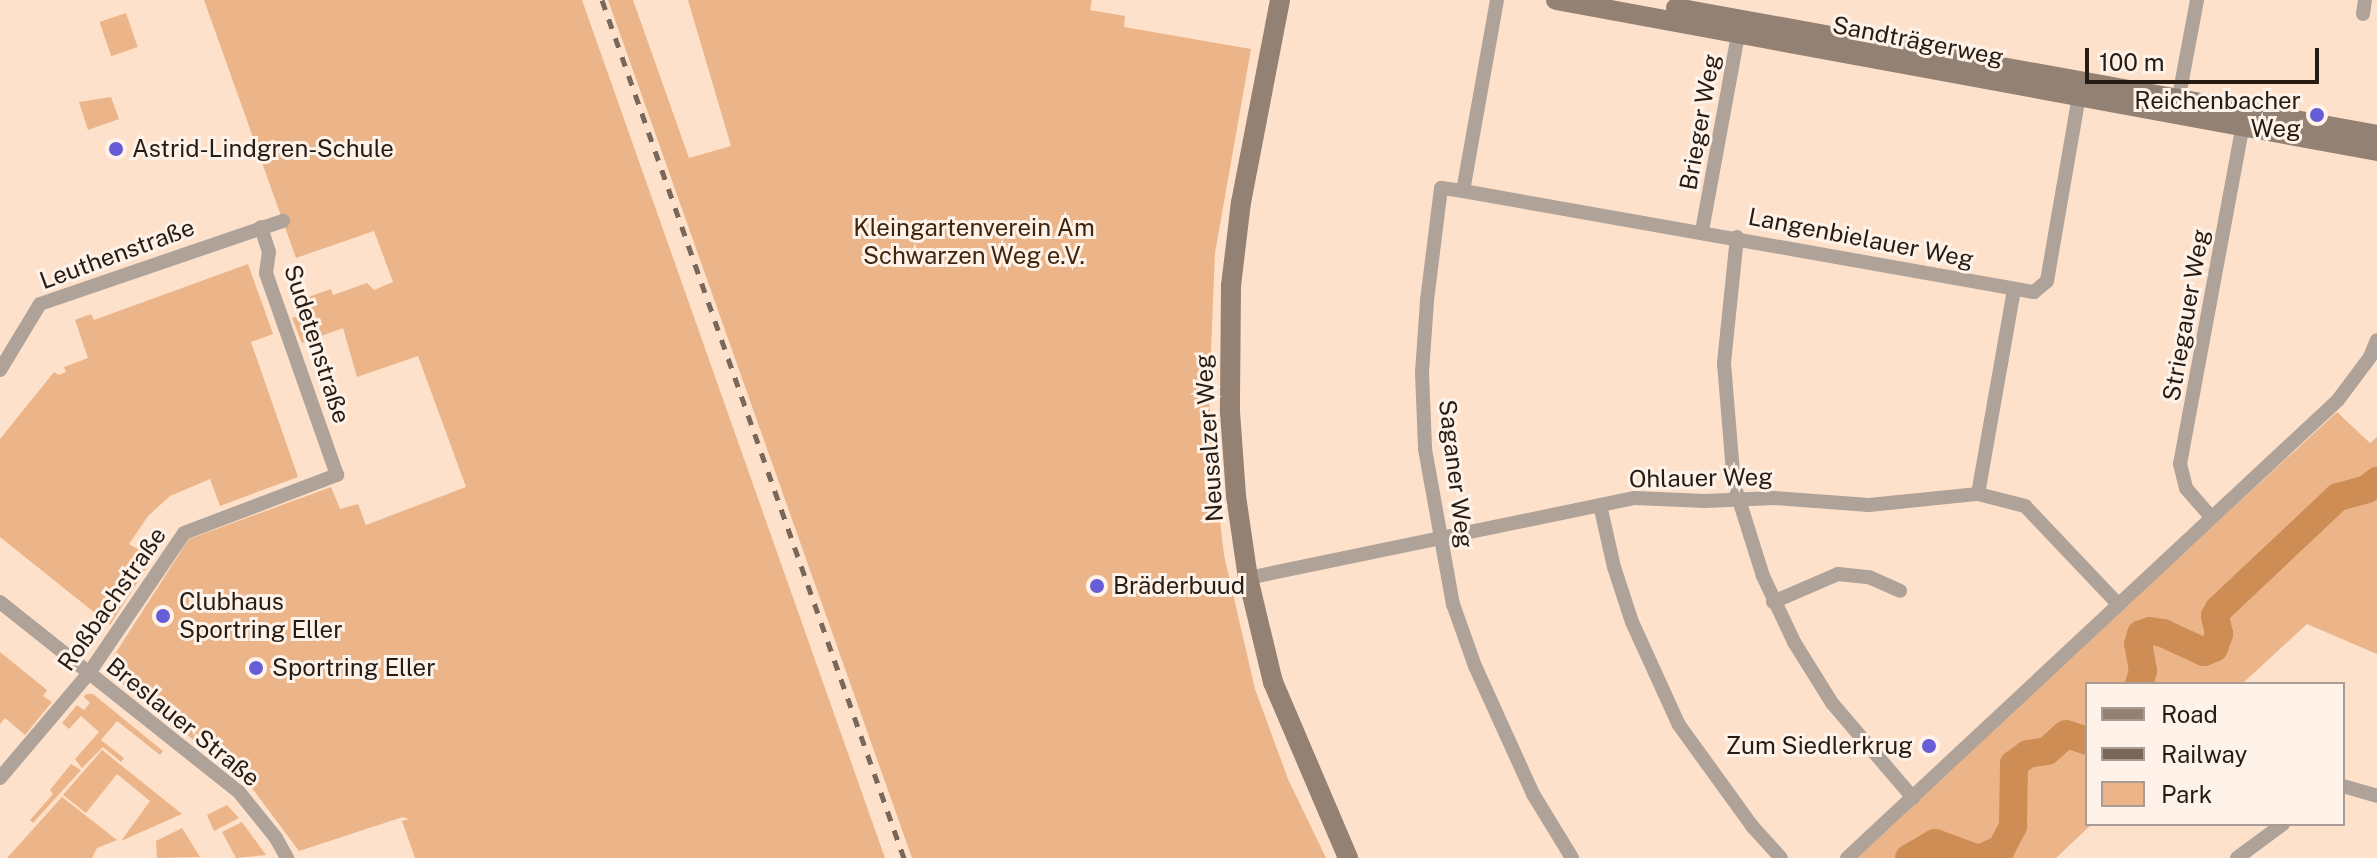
<!DOCTYPE html>
<meta charset="utf-8">
<style>
body{margin:0}
#map{position:relative;width:2377px;height:858px;overflow:hidden;background:#fee1ca;font-family:"Public Sans",sans-serif}
div>[style]{position:absolute}
[style*='--x']{left:calc(var(--x)*1px);top:calc(var(--y)*1px);width:calc(var(--w)*1px);rotate:calc(var(--a)*1deg)}
.green>*{inset:0;background:#ecb589;transform-origin:0 0}
.river>*{height:28px;margin:-14px;padding:0 14px;transform-origin:14px;border-radius:14px;background:#ce8d55}
.street>*{height:14px;margin:-7px;padding:0 7px;transform-origin:7px;border-radius:7px;background:#afa299}
.secondary>*{height:20px;margin:-10px;padding:0 10px;transform-origin:10px;border-radius:10px;background:#938173}
.rail>*{height:5px;margin-top:-2.5px;transform-origin:0;background:repeating-linear-gradient(90deg,#796759 0 10px,transparent 0 20px)}
.dots>*{width:22px;height:22px;translate:-50% -50%;box-sizing:border-box;border:4px solid #fef2e9;border-radius:50%}
span{translate:-50% -50%;white-space:nowrap;text-align:center;line-height:1.15;-webkit-text-stroke:6px #fef2e9;paint-order:stroke}
.street-label{font-size:24px;color:#271c14}
.poi-label{font-size:24px;color:#271c14}
.right{translate:-100% -50%;text-align:right}
.left{translate:0 -50%;text-align:left}
.park-label{font-size:24px;color:#40250c}
.legend{position:absolute;left:2085px;top:682px;width:260px;height:144px;box-sizing:border-box;background:#fef2e9;border:2px solid #a89c94;margin:0;padding:10px 14px;list-style:none;font-size:24px;color:#271c14}
.legend li{display:flex;align-items:center;gap:16px;height:40px}
.legend b{width:40px;border:2px solid #a89c94}
.scale{position:absolute;left:2085px;top:48px;width:234px;height:36px;box-sizing:border-box;border:4px solid #271c14;border-top:0;padding-left:10px;font-size:24px;line-height:28px;white-space:nowrap;color:#271c14;-webkit-text-stroke:6px #fef2e9;paint-order:stroke}
</style>
<div id="map">
<div class="green">
<div style="clip-path:polygon(204px 0,582px 0,885px 858px,415px 858px,402px 821px,409px 819px,403px 817px,299px 851px,249px 784px,118px 680px,113px 657px,189px 539px,331px 487px,340px 509px,358px 504px,366px 525px,466px 487px,418px 356px,357px 377px,343px 328px,302px 343px,292px 318px,309px 312px,308px 297px,331px 289px,333px 295px,367px 283px,374px 290px,393px 282px,374px 231px,296px 258px)"></div>
<div style="clip-path:polygon(608px 0,633px 0,689px 158px,731px 146px,688px 0,1092px 0,1090px 10px,1125px 16px,1124px 27px,1251px 49px,1215px 253px,1209px 400px,1215px 476px,1224px 555px,1255px 689px,1288px 779px,1326px 858px,912px 858px)"></div>
<div style="left:126px;top:13px;width:36px;height:28px;rotate:71deg"></div>
<div style="clip-path:polygon(111px 97px,119px 119px,88px 130px,79px 102px)"></div>
<div style="clip-path:polygon(248px 264px,273px 334px,251px 342px,298px 477px,220px 506px,210px 479px,170px 496px,148px 516px,129px 544px,153px 558px,110px 625px,0 537px,0 439px,54px 372px,59px 375px,66px 372px,64px 367px,88px 358px,75px 320px,91px 314px,94px 320px)"></div>
<div style="clip-path:polygon(2337px 412px,2370px 443px,2377px 437px,2377px 654px,2307px 624px,2242px 684px,2087px 684px,2087px 824px,2092px 824px,2056px 858px,1852px 858px)"></div>
<div style="clip-path:polygon(0 652px,47px 690px,43px 696px,52px 702px,25px 735px,5px 718px,0 724px)"></div>
<div style="clip-path:polygon(86px 694px,93px 694px,163px 751px,160px 755px,117px 721px,101px 740px,124px 758px,121px 762px,103px 747px,82px 768px,75px 759px,99px 732px,81px 716px,69px 729px,62px 723px,77px 705px,84px 710px,90px 703px,84px 697px)"></div>
<div style="clip-path:polygon(102px 750px,182px 814px,121px 841px,150px 801px,117px 774px,86px 813px,63px 795px)"></div>
<div style="clip-path:polygon(71px 764px,81px 770px,33px 823px,30px 820px,53px 794px,50px 790px)"></div>
<div style="clip-path:polygon(62px 797px,117px 840px,97px 848px,92px 858px,7px 858px)"></div>
<div style="clip-path:polygon(227px 805px,239px 818px,214px 831px,207px 815px)"></div>
<div style="clip-path:polygon(242px 822px,266px 855px,236px 858px,222px 832px)"></div>
<div style="clip-path:polygon(182px 828px,200px 857px,157px 858px,156px 841px)"></div>
</div>
<div class="river">
<div style="--x:2139;--y:684;--w:14;--a:-73"></div>
<div style="--x:2143;--y:671;--w:27;--a:-100"></div>
<div style="--x:2138;--y:644;--w:10;--a:-73"></div>
<div style="--x:2141;--y:634;--w:9;--a:-18"></div>
<div style="--x:2150;--y:631;--w:13;--a:9"></div>
<div style="--x:2163;--y:633;--w:45;--a:24.9"></div>
<div style="--x:2204;--y:652;--w:11;--a:-22"></div>
<div style="--x:2214;--y:648;--w:15;--a:-70"></div>
<div style="--x:2219;--y:634;--w:18;--a:-103"></div>
<div style="--x:2215;--y:616;--w:8;--a:-60"></div>
<div style="--x:2219;--y:609;--w:163;--a:-43.3"></div>
<div style="--x:2338;--y:497;--w:30;--a:-15"></div>
<div style="--x:2367;--y:489;--w:13;--a:-39"></div>
<div style="--x:1909;--y:858;--w:30;--a:-30"></div>
<div style="--x:1935;--y:843;--w:44;--a:20.1"></div>
<div style="--x:1981;--y:858;--w:22;--a:-24"></div>
<div style="--x:2001;--y:849;--w:26;--a:-62"></div>
<div style="--x:2013;--y:826;--w:62;--a:-89.1"></div>
<div style="--x:2014;--y:764;--w:17;--a:-36"></div>
<div style="--x:2028;--y:754;--w:19;--a:-9"></div>
<div style="--x:2047;--y:751;--w:25;--a:-42"></div>
<div style="--x:2066;--y:734;--w:22;--a:18"></div>
</div>
<div class="street">
<div style="--x:1497;--y:0;--w:194;--a:100.1"></div>
<div style="--x:1463;--y:191;--w:22;--a:-172"></div>
<div style="--x:1441;--y:188;--w:114;--a:97.1"></div>
<div style="--x:1427;--y:301;--w:72;--a:94"></div>
<div style="--x:1422;--y:373;--w:76;--a:87.7"></div>
<div style="--x:1425;--y:449;--w:158;--a:79.8"></div>
<div style="--x:1453;--y:604;--w:66;--a:70.5"></div>
<div style="--x:1475;--y:666;--w:141;--a:65.6"></div>
<div style="--x:1533;--y:794;--w:75;--a:58.6"></div>
<div style="--x:2363;--y:14;--w:14;--a:-82"></div>
<div style="--x:2177;--y:107;--w:109;--a:-79.4"></div>
<div style="--x:1463;--y:191;--w:580;--a:10.03"></div>
<div style="--x:2034;--y:292;--w:17;--a:-40"></div>
<div style="--x:2047;--y:281;--w:194;--a:-80.2"></div>
<div style="--x:1702;--y:231;--w:210;--a:-79.6"></div>
<div style="--x:1737;--y:237;--w:127;--a:95.9"></div>
<div style="--x:1724;--y:363;--w:121;--a:85.3"></div>
<div style="--x:1734;--y:484;--w:96;--a:72.5"></div>
<div style="--x:1763;--y:576;--w:73;--a:64.8"></div>
<div style="--x:1794;--y:642;--w:72;--a:58.1"></div>
<div style="--x:1832;--y:703;--w:125;--a:49.5"></div>
<div style="--x:0;--y:370;--w:77;--a:-58.8"></div>
<div style="--x:40;--y:304;--w:257;--a:-18.9"></div>
<div style="--x:1978;--y:494;--w:207;--a:-80"></div>
<div style="--x:1600;--y:505;--w:64;--a:77.3"></div>
<div style="--x:1614;--y:567;--w:58;--a:71.9"></div>
<div style="--x:1632;--y:622;--w:113;--a:65.5"></div>
<div style="--x:1679;--y:725;--w:125;--a:54.1"></div>
<div style="--x:1752;--y:826;--w:43;--a:47.8"></div>
<div style="--x:2211;--y:517;--w:38;--a:-131"></div>
<div style="--x:2186;--y:488;--w:25;--a:-104"></div>
<div style="--x:2180;--y:464;--w:351;--a:-79.5"></div>
<div style="--x:1248;--y:578;--w:395;--a:-11.7"></div>
<div style="--x:1635;--y:498;--w:70;--a:2.5"></div>
<div style="--x:1705;--y:501;--w:69;--a:-2.5"></div>
<div style="--x:1774;--y:498;--w:95;--a:4.2"></div>
<div style="--x:1869;--y:505;--w:110;--a:-5.8"></div>
<div style="--x:1978;--y:494;--w:49;--a:14.3"></div>
<div style="--x:2025;--y:506;--w:134;--a:46.5"></div>
<div style="--x:0;--y:602;--w:305;--a:38.5"></div>
<div style="--x:239;--y:792;--w:59;--a:51.2"></div>
<div style="--x:276;--y:838;--w:23;--a:61"></div>
<div style="--x:1773;--y:602;--w:71;--a:-23.3"></div>
<div style="--x:1838;--y:574;--w:31;--a:6"></div>
<div style="--x:1869;--y:577;--w:34;--a:24"></div>
<div style="--x:0;--y:778;--w:138;--a:-49.7"></div>
<div style="--x:89;--y:673;--w:169;--a:-55.8"></div>
<div style="--x:184;--y:533;--w:164;--a:-20.8"></div>
<div style="--x:337;--y:475;--w:214;--a:-109.4"></div>
<div style="--x:266;--y:273;--w:21;--a:-82"></div>
<div style="--x:269;--y:252;--w:26;--a:-108"></div>
<div style="--x:2343;--y:786;--w:35;--a:16"></div>
<div style="--x:1847;--y:858;--w:671;--a:-43.01"></div>
<div style="--x:2338;--y:400;--w:54;--a:-53.3"></div>
<div style="--x:2370;--y:357;--w:18;--a:-68"></div>
<div style="--x:2237;--y:858;--w:57;--a:-36.5"></div>
</div>
<div class="secondary">
<div style="--x:1280;--y:0;--w:206;--a:100.9"></div>
<div style="--x:1241;--y:202;--w:85;--a:96.8"></div>
<div style="--x:1231;--y:286;--w:126;--a:90.5"></div>
<div style="--x:1230;--y:412;--w:84;--a:85.9"></div>
<div style="--x:1236;--y:496;--w:83;--a:81.7"></div>
<div style="--x:1248;--y:578;--w:107;--a:76.5"></div>
<div style="--x:1273;--y:682;--w:191;--a:66.9"></div>
<div style="--x:1556;--y:0;--w:835;--a:10.42"></div>
<div style="--x:1676;--y:8;--w:712;--a:10.27"></div>
</div>
<div class="rail">
<div style="--x:602;--y:0;--w:910;--a:70.61"></div>
</div>
<div class="dots">
<div style="left:2317px;top:115px;background:#665dd7"></div>
<div style="left:116px;top:149px;background:#665dd7"></div>
<div style="left:1097px;top:586px;background:#665dd7"></div>
<div style="left:163px;top:616px;background:#665dd7"></div>
<div style="left:256px;top:668px;background:#665dd7"></div>
<div style="left:1929px;top:746px;background:#665dd7"></div>
</div>
<div class="street-label">
<span style="left:1918px;top:41px;rotate:11deg">Sandträgerweg</span>
<span style="left:1700px;top:122px;rotate:-80deg">Brieger Weg</span>
<span style="left:1861px;top:238px;rotate:11deg">Langenbielauer Weg</span>
<span style="left:117px;top:254px;rotate:-20deg">Leuthenstraße</span>
<span style="left:2186px;top:315px;rotate:-80deg">Striegauer Weg</span>
<span style="left:317px;top:344px;rotate:72deg">Sudetenstraße</span>
<span style="left:1209px;top:438px;rotate:-94deg">Neusalzer Weg</span>
<span style="left:1456px;top:474px;rotate:83deg">Saganer Weg</span>
<span style="left:1701px;top:478px;rotate:-1deg">Ohlauer Weg</span>
<span style="left:112px;top:599px;rotate:-55deg">Roßbachstraße</span>
<span style="left:183px;top:722px;rotate:39deg">Breslauer Straße</span>
</div>
<div class="poi-label">
<span class="right" style="left:2301px;top:115px">Reichenbacher<br>Weg</span>
<span class="left" style="left:132px;top:149px">Astrid-Lindgren-Schule</span>
<span class="left" style="left:1113px;top:586px">Bräderbuud</span>
<span class="left" style="left:179px;top:616px">Clubhaus<br>Sportring Eller</span>
<span class="left" style="left:272px;top:668px">Sportring Eller</span>
<span class="right" style="left:1913px;top:746px">Zum Siedlerkrug</span>
</div>
<div class="park-label">
<span style="left:974px;top:242px">Kleingartenverein Am<br>Schwarzen Weg e.V.</span>
</div>
<ul class="legend">
<li><b style="height:10px;background:#938173"></b>Road</li>
<li><b style="height:10px;background:#796759"></b>Railway</li>
<li><b style="height:22px;background:#ecb589"></b>Park</li>
</ul>
<div class="scale">100 m</div>
</div>
